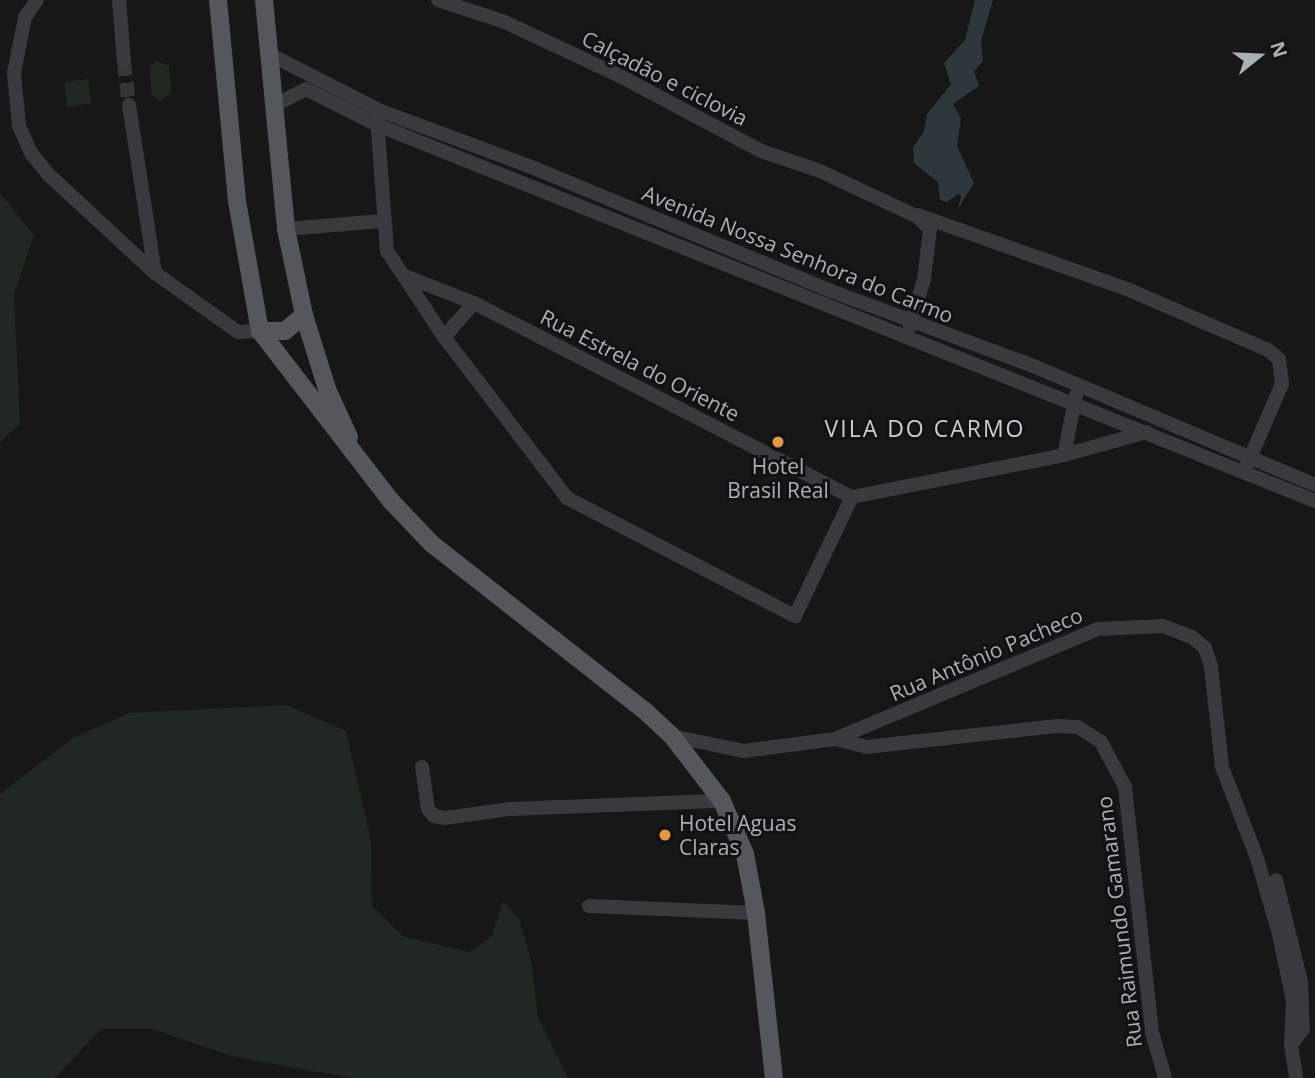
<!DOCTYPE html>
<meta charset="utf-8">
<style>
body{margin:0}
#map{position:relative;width:1315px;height:1078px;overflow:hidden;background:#171718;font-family:"Open Sans",sans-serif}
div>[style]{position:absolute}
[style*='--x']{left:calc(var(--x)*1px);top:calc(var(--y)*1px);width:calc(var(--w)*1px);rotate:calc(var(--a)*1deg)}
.green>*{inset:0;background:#212821;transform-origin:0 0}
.water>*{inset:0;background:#2e373c}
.minor-tunnel>*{height:14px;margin-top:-7px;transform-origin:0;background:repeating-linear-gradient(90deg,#343638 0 14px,transparent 0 21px)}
.minor>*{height:14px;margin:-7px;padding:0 7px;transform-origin:7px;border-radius:7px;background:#383a3d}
.major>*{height:18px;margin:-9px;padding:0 9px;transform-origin:9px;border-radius:9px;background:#54575c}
.dots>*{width:19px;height:19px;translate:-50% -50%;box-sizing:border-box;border:4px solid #121213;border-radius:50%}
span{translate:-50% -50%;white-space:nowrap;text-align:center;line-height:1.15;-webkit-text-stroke:6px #121213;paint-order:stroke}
.street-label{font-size:21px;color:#aab0b7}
.poi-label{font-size:21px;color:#aab0b7}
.left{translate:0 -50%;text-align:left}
.neighbourhood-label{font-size:23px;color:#caced4;letter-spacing:2px}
.north{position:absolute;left:1224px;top:21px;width:70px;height:70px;-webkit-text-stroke:5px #121213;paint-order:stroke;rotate:72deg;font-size:19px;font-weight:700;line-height:28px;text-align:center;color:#aab0b7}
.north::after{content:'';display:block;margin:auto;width:24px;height:32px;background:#aab0b7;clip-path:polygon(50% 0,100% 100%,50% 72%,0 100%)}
</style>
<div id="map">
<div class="green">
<div style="clip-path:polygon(157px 61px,169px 66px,171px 93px,160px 101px,152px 95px,149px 67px)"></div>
<div style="left:88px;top:79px;width:25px;height:24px;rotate:83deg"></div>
<div style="clip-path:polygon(0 193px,34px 235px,14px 294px,20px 424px,0 442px)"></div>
<div style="clip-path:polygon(287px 705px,346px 731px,371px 841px,372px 906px,404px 937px,470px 952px,492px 936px,503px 901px,519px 919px,531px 959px,538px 1017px,568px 1078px,353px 1078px,235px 1057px,152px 1029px,101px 1029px,55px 1078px,0 1078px,0 794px,73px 738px,129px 713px)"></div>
</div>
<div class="water">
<div style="clip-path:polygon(975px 0,993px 0,981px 41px,983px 61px,974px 71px,979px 86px,953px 104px,961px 119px,957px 146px,974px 183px,958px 209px,961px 196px,958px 194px,947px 202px,940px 200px,938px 182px,914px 163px,913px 148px,924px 131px,927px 114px,951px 84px,944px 63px,965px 40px)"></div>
</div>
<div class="minor-tunnel">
<div style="--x:124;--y:62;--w:43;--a:83.4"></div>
</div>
<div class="minor">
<div style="--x:37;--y:0;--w:21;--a:125"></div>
<div style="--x:25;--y:17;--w:57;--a:101.1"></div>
<div style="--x:14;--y:73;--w:53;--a:84.6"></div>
<div style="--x:19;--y:126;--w:30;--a:66"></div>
<div style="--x:31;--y:153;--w:28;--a:51"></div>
<div style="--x:49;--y:175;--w:144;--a:42.8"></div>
<div style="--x:155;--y:273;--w:102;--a:35.4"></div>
<div style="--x:238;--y:332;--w:22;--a:-3"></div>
<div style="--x:119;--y:0;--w:62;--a:85.4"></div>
<div style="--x:438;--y:0;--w:71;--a:18.2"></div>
<div style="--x:505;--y:22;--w:129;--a:25.2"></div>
<div style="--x:622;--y:77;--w:157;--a:28"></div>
<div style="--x:761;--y:151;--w:62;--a:18.7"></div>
<div style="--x:820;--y:171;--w:108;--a:25.1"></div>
<div style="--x:918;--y:217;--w:17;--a:45"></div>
<div style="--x:930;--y:229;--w:50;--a:96.8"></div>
<div style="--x:924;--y:279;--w:50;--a:106.3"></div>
<div style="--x:269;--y:54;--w:126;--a:27"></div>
<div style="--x:381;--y:111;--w:163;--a:20.4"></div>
<div style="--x:534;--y:168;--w:321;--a:22.5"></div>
<div style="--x:831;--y:291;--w:213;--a:20.3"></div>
<div style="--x:1031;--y:365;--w:308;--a:22.9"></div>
<div style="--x:129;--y:105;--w:170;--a:81.2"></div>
<div style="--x:273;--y:106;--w:37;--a:-27"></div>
<div style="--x:306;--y:89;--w:77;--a:26.9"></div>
<div style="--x:375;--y:124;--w:1013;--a:21.85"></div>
<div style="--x:377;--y:118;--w:133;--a:85.7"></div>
<div style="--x:387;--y:251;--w:103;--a:56.5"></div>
<div style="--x:444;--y:337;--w:203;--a:52.6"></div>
<div style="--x:567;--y:498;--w:257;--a:27.4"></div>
<div style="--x:795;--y:616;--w:132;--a:-64.4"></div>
<div style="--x:918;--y:215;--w:222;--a:19.5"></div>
<div style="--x:1127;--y:289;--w:154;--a:23.4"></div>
<div style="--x:1268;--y:350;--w:14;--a:39"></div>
<div style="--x:1279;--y:359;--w:25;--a:83"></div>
<div style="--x:1282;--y:384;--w:90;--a:113.4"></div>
<div style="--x:286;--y:229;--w:96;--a:-4.8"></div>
<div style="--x:405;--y:276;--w:74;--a:21.4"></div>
<div style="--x:474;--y:303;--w:425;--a:27.2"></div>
<div style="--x:444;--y:337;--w:45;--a:-48.6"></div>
<div style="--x:1064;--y:455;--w:61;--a:-78.7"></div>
<div style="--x:852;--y:497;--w:216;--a:-11.2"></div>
<div style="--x:1064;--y:455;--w:86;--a:-15.5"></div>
<div style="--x:672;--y:736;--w:74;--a:11.8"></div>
<div style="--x:744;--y:751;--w:92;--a:-7.5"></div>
<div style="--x:835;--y:739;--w:32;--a:14"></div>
<div style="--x:866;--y:747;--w:192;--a:-6.3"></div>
<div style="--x:1057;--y:726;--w:21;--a:3"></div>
<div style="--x:1078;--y:727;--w:27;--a:33"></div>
<div style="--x:1101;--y:742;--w:51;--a:61.9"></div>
<div style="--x:1125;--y:787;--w:246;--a:83.7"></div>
<div style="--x:1152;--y:1032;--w:48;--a:74.2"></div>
<div style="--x:835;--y:739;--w:285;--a:-22.7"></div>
<div style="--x:1098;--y:629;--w:65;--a:-2.6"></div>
<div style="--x:1163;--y:626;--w:31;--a:21"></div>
<div style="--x:1192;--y:637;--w:17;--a:40"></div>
<div style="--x:1205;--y:648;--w:20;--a:72"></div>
<div style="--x:1211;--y:667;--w:101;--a:83.7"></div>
<div style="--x:1222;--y:767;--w:97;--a:69"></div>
<div style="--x:1257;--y:858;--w:79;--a:73.9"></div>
<div style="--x:1279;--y:934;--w:68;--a:78.2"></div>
<div style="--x:1293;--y:1001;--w:44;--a:92.6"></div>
<div style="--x:1291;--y:1045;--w:33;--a:81"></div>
<div style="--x:422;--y:767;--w:42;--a:81.9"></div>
<div style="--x:428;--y:809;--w:9;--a:49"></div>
<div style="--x:434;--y:816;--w:11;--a:10"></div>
<div style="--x:445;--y:818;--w:66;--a:-7.9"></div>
<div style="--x:510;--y:809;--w:212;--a:-2.2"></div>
<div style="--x:1276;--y:880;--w:105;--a:76.2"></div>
<div style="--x:1301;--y:982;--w:47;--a:87.6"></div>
<div style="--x:1303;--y:1029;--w:20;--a:127"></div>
<div style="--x:589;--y:906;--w:167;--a:2.4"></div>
</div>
<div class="major">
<div style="--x:218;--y:0;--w:202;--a:84.6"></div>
<div style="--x:237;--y:201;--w:132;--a:80"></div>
<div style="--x:260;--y:331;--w:215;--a:52.4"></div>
<div style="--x:391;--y:501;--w:59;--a:46.4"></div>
<div style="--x:432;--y:544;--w:269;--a:38.1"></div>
<div style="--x:644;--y:710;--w:38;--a:43"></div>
<div style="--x:672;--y:736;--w:82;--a:52.4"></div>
<div style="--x:722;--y:801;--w:58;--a:66.5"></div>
<div style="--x:745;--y:854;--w:60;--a:79.4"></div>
<div style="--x:756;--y:913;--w:166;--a:83.8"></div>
<div style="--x:264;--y:0;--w:230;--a:84.5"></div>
<div style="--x:286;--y:229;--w:88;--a:78.2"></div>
<div style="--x:304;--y:315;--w:77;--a:72.7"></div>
<div style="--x:327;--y:389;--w:53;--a:65.4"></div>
<div style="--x:260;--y:331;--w:25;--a:0"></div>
<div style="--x:285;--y:331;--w:25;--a:-40"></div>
</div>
<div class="dots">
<div style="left:778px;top:442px;background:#e59742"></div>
<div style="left:665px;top:835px;background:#e59742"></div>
</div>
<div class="street-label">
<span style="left:665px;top:78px;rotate:27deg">Calçadão e ciclovia</span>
<span style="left:798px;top:254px;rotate:22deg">Avenida Nossa Senhora do Carmo</span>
<span style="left:640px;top:365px;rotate:27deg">Rua Estrela do Oriente</span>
<span style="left:986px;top:654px;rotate:-23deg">Rua Antônio Pacheco</span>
<span style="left:1119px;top:922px;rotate:-97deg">Rua Raimundo Gamarano</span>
</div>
<div class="poi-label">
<span style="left:778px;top:478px">Hotel<br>Brasil Real</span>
<span class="left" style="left:679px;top:835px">Hotel Aguas<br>Claras</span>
</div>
<div class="neighbourhood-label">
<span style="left:925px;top:428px">VILA DO CARMO</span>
</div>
<div class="north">N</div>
</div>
